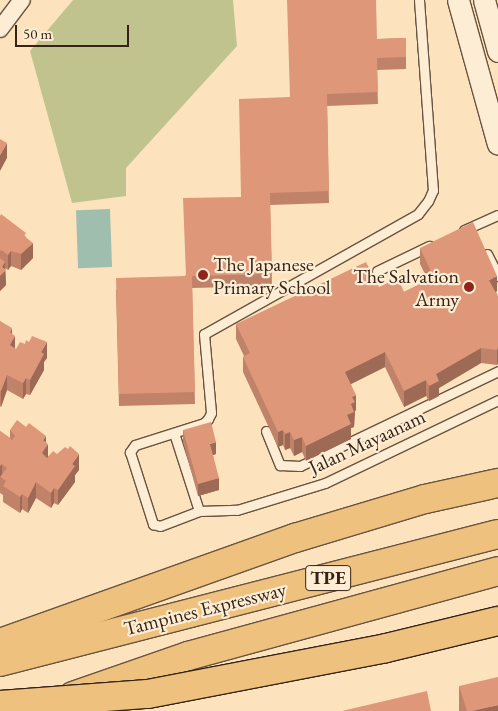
<!DOCTYPE html>
<style>
body{margin:0}
#map{position:relative;width:498px;height:711px;overflow:hidden;background:#fce3bd;font-family:"EB Garamond",serif}
div>[style]{position:absolute}
[style*='--x']{left:calc(var(--x)*1px);top:calc(var(--y)*1px);width:calc(var(--w)*1px);rotate:calc(var(--a)*1deg)}
.green>*{inset:0;background:#c1c38f}
.water>*{inset:0;background:#a0bead;transform-origin:0 0}
.roads{filter:drop-shadow(1px 0 #68533f) drop-shadow(-1px 0 #68533f) drop-shadow(0 1px #68533f) drop-shadow(0 -1px #68533f)}
.service>*{height:9px;margin:-4.5px;padding:0 4.5px;transform-origin:4.5px;border-radius:4.5px;background:#fdedd4}
.minor>*{height:16px;margin:-8px;padding:0 8px;transform-origin:8px;border-radius:8px;background:#fdedd4}
.tertiary>*{height:21px;margin:-10.5px;padding:0 10.5px;transform-origin:10.5px;border-radius:10.5px;background:#fdedd4}
.motorway>*{height:28px;margin:-14px;padding:0 14px;transform-origin:14px;border-radius:14px;background:#eec27e}
.bridges{filter:drop-shadow(1px 0 #362315) drop-shadow(-1px 0 #362315) drop-shadow(0 1px #362315) drop-shadow(0 -1px #362315)}
.motorway-bridge>*{height:28px;margin:-14px;padding:0 14px;transform-origin:14px;border-radius:14px;background:#eec27e}
.wall>*{inset:0;background:#c08269}
.shaded-wall>*{inset:0;background:#9c6a55}
.building>*{inset:0;background:#df977a}
.dots>*{width:14px;height:14px;translate:-50% -50%;box-sizing:border-box;border:2px solid #fdedd4;border-radius:50%}
span{translate:-50% -50%;white-space:nowrap;text-align:center;line-height:1.15;-webkit-text-stroke:4.5px #fdedd4;paint-order:stroke}
.shield-label span{padding:1px 4px;background:#fdedd4;border:1px solid;border-radius:4px;-webkit-text-stroke-width:0}
.shield-label{font-size:19px;color:#362315;font-weight:700}
.poi-label{font-size:20px;color:#362315}
.left{translate:0 -50%;text-align:left}
.right{translate:-100% -50%;text-align:right}
.street-label{font-size:20px;color:#362315}
.scale{position:absolute;left:15px;top:25px;width:114px;height:22px;box-sizing:border-box;border:2px solid #362315;border-top:0;padding-left:6px;font-size:15px;line-height:18px;white-space:nowrap;color:#362315;-webkit-text-stroke:4px #fdedd4;paint-order:stroke}
</style>
<div id="map">
<div class="green">
<div style="clip-path:polygon(73px 0,233px 0,237px 46px,126px 168px,126px 196px,72px 203px,30px 51px)"></div>
</div>
<div class="water">
<div style="left:110px;top:209px;width:58px;height:34px;rotate:88deg"></div>
</div>
<div class="roads">
<div class="service">
<div style="--x:419;--y:0;--w:191;--a:85.8"></div>
<div style="--x:433;--y:190;--w:12;--a:114"></div>
<div style="--x:428;--y:201;--w:16;--a:128"></div>
<div style="--x:418;--y:214;--w:245;--a:150.7"></div>
<div style="--x:204;--y:334;--w:79;--a:84.9"></div>
<div style="--x:211;--y:413;--w:7;--a:117"></div>
<div style="--x:208;--y:419;--w:6;--a:135"></div>
<div style="--x:204;--y:423;--w:72;--a:162.3"></div>
<div style="--x:135;--y:445;--w:9;--a:126"></div>
<div style="--x:130;--y:452;--w:76;--a:72.3"></div>
<div style="--x:153;--y:524;--w:7;--a:16"></div>
<div style="--x:160;--y:526;--w:42;--a:-21"></div>
<div style="--x:199;--y:511;--w:38;--a:-2"></div>
<div style="--x:237;--y:510;--w:92;--a:-17.1"></div>
<div style="--x:325;--y:483;--w:192;--a:-25.6"></div>
<div style="--x:464;--y:230;--w:37;--a:-24"></div>
<div style="--x:487;--y:254;--w:25;--a:63"></div>
<div style="--x:377;--y:271;--w:58;--a:-25.7"></div>
<div style="--x:266;--y:431;--w:37;--a:68"></div>
<div style="--x:280;--y:465;--w:20;--a:3"></div>
<div style="--x:300;--y:466;--w:220;--a:-25.6"></div>
<div style="--x:174;--y:433;--w:82;--a:72.2"></div>
</div>
<div class="minor">
<div style="--x:0;--y:29;--w:36;--a:-53"></div>
</div>
<div class="tertiary">
<div style="--x:458;--y:0;--w:149;--a:74.5"></div>
<div style="--x:484;--y:0;--w:53;--a:74.6"></div>
</div>
<div class="motorway">
<div style="--x:0;--y:643;--w:313;--a:-19.6"></div>
<div style="--x:295;--y:538;--w:136;--a:-16.7"></div>
<div style="--x:425;--y:499;--w:75;--a:-12.4"></div>
<div style="--x:0;--y:662;--w:514;--a:-14.41"></div>
<div style="--x:73;--y:696;--w:122;--a:-19.2"></div>
<div style="--x:188;--y:656;--w:321;--a:-15.3"></div>
</div>
</div>
<div class="bridges">
<div class="motorway-bridge">
<div style="--x:0;--y:705;--w:148;--a:-4.3"></div>
<div style="--x:148;--y:694;--w:242;--a:-10.9"></div>
<div style="--x:386;--y:648;--w:115;--a:-13.6"></div>
</div>
</div>
<div class="wall">
<div style="clip-path:polygon(406px 38px,406px 69px,377px 70px,378px 104px,327px 106px,329px 203px,270px 205px,272px 286px,192px 288px,195px 404px,119px 406px,116px 290px,185px 276px,241px 197px,290px 97px,377px 39px)"></div>
<div style="clip-path:polygon(0 216px,26px 237px,33px 258px,21px 270px,11px 266px,8px 270px,5px 268px,6px 285px,0 291px)"></div>
<div style="clip-path:polygon(420px 248px,497px 291px,496px 292px,498px 297px,498px 363px,497px 365px,481px 363px,439px 388px,439px 396px,429px 401px,426px 396px,404px 407px,385px 367px,351px 384px,356px 410px,355px 411px,354px 427px,351px 428px,351px 439px,306px 461px,302px 452px,294px 456px,290px 448px,285px 450px,283px 445px,278px 447px,243px 372px,243px 357px,244px 356px,236px 339px,236px 324px,379px 287px,404px 292px,428px 280px,420px 264px)"></div>
<div style="clip-path:polygon(0 321px,12px 334px,15px 349px,47px 358px,44px 362px,44px 370px,30px 395px,26px 394px,23px 399px,7px 390px,1px 407px,0 406px)"></div>
<div style="clip-path:polygon(10px 430px,46px 443px,48px 456px,79px 470px,75px 475px,75px 482px,58px 505px,54px 503px,51px 508px,36px 498px,28px 513px,22px 509px,20px 513px,3px 502px,3px 495px,0 493px,0 431px,10px 438px)"></div>
<div style="clip-path:polygon(183px 430px,216px 454px,213px 455px,219px 490px,198px 496px,183px 442px)"></div>
<div style="clip-path:polygon(459px 686px,498px 711px,459px 711px)"></div>
</div>
<div class="shaded-wall">
<div style="clip-path:polygon(7px 143px,7px 158px,0 171px,0 155px)"></div>
<div style="clip-path:polygon(33px 243px,33px 258px,21px 270px,21px 254px)"></div>
<div style="clip-path:polygon(11px 251px,11px 266px,8px 270px,8px 255px)"></div>
<div style="clip-path:polygon(5px 262px,6px 285px,0 291px,0 276px,2px 267px)"></div>
<div style="clip-path:polygon(497px 276px,497px 291px,489px 296px,489px 280px)"></div>
<div style="clip-path:polygon(12px 328px,12px 340px,15px 336px,15px 351px,10px 360px,10px 332px)"></div>
<div style="clip-path:polygon(47px 342px,47px 358px,44px 362px,44px 370px,30px 395px,30px 380px,41px 352px)"></div>
<div style="clip-path:polygon(498px 347px,498px 363px,497px 365px,497px 350px)"></div>
<div style="clip-path:polygon(481px 348px,481px 363px,439px 388px,439px 396px,429px 401px,429px 386px,436px 374px)"></div>
<div style="clip-path:polygon(385px 352px,385px 367px,345px 387px,345px 372px)"></div>
<div style="clip-path:polygon(7px 375px,7px 390px,1px 407px,1px 391px)"></div>
<div style="clip-path:polygon(26px 378px,26px 394px,23px 399px,23px 383px)"></div>
<div style="clip-path:polygon(426px 380px,426px 396px,404px 407px,404px 391px)"></div>
<div style="clip-path:polygon(356px 395px,356px 410px,355px 411px,354px 427px,351px 428px,351px 439px,306px 461px,306px 446px,347px 415px,352px 397px)"></div>
<div style="clip-path:polygon(283px 430px,283px 445px,278px 447px,278px 432px)"></div>
<div style="clip-path:polygon(290px 432px,290px 448px,285px 450px,285px 434px)"></div>
<div style="clip-path:polygon(46px 436px,46px 447px,48px 444px,48px 460px,42px 453px,43px 440px)"></div>
<div style="clip-path:polygon(302px 437px,302px 452px,294px 456px,294px 440px)"></div>
<div style="clip-path:polygon(216px 442px,216px 454px,210px 456px,210px 444px)"></div>
<div style="clip-path:polygon(79px 454px,79px 470px,75px 475px,75px 482px,58px 505px,58px 490px,72px 464px)"></div>
<div style="clip-path:polygon(2px 464px,2px 479px,0 477px,0 482px,0 466px)"></div>
<div style="clip-path:polygon(219px 478px,219px 490px,198px 496px,198px 484px)"></div>
<div style="clip-path:polygon(36px 482px,36px 498px,28px 513px,28px 498px)"></div>
<div style="clip-path:polygon(54px 488px,54px 503px,51px 508px,51px 493px)"></div>
<div style="clip-path:polygon(22px 494px,22px 509px,20px 513px,20px 497px)"></div>
<div style="clip-path:polygon(498px 705px,498px 711px,472px 711px)"></div>
</div>
<div class="building">
<div style="clip-path:polygon(287px 0,376px 0,377px 39px,406px 38px,406px 57px,377px 58px,378px 92px,327px 94px,329px 191px,270px 193px,272px 274px,192px 276px,195px 392px,119px 394px,116px 278px,186px 276px,183px 198px,241px 197px,239px 99px,290px 97px)"></div>
<div style="clip-path:polygon(0 139px,7px 143px,0 155px)"></div>
<div style="clip-path:polygon(1px 214px,26px 233px,24px 236px,33px 243px,21px 254px,11px 251px,8px 255px,1px 250px,0 251px,0 216px)"></div>
<div style="clip-path:polygon(473px 222px,497px 276px,489px 280px,498px 297px,498px 347px,497px 350px,481px 348px,436px 374px,439px 381px,429px 386px,426px 380px,404px 391px,385px 352px,345px 372px,356px 395px,352px 397px,355px 402px,351px 404px,354px 412px,347px 415px,351px 424px,306px 446px,302px 437px,294px 440px,290px 432px,285px 434px,283px 430px,278px 432px,243px 357px,250px 353px,236px 324px,366px 262px,379px 287px,398px 278px,404px 292px,434px 278px,420px 248px)"></div>
<div style="clip-path:polygon(0 258px,5px 262px,2px 267px,6px 270px,0 276px)"></div>
<div style="clip-path:polygon(0 321px,12px 328px,10px 332px,15px 336px,10px 345px,16px 349px,20px 342px,25px 344px,26px 340px,29px 342px,32px 336px,47px 342px,41px 352px,44px 354px,30px 380px,26px 378px,23px 383px,7px 375px,1px 391px,0 391px)"></div>
<div style="clip-path:polygon(17px 420px,26px 427px,29px 423px,46px 436px,43px 440px,48px 444px,42px 453px,47px 458px,53px 451px,57px 454px,65px 447px,68px 449px,70px 446px,79px 454px,72px 464px,75px 466px,58px 490px,54px 488px,51px 493px,36px 482px,28px 498px,22px 494px,20px 497px,3px 486px,6px 481px,0 477px,7px 468px,2px 464px,0 466px,0 431px,12px 440px,15px 436px,10px 430px)"></div>
<div style="clip-path:polygon(211px 422px,216px 442px,210px 444px,219px 478px,198px 484px,183px 430px)"></div>
<div style="clip-path:polygon(498px 677px,498px 705px,472px 711px,467px 711px,459px 686px)"></div>
<div style="clip-path:polygon(427px 691px,431px 711px,342px 711px)"></div>
</div>
<div class="dots">
<div style="left:203px;top:275px;background:#8f2418"></div>
<div style="left:469px;top:287px;background:#8f2418"></div>
</div>
<div class="shield-label">
<span style="left:328px;top:578px">TPE</span>
</div>
<div class="poi-label">
<span class="left" style="left:213px;top:276px">The Japanese<br>Primary School</span>
<span class="right" style="left:459px;top:288px">The Salvation<br>Army</span>
</div>
<div class="street-label">
<span style="left:367px;top:442px;rotate:-25deg">Jalan Mayaanam</span>
<span style="left:205px;top:609px;rotate:-14deg">Tampines Expressway</span>
</div>
<div class="scale">50 m</div>
</div>
